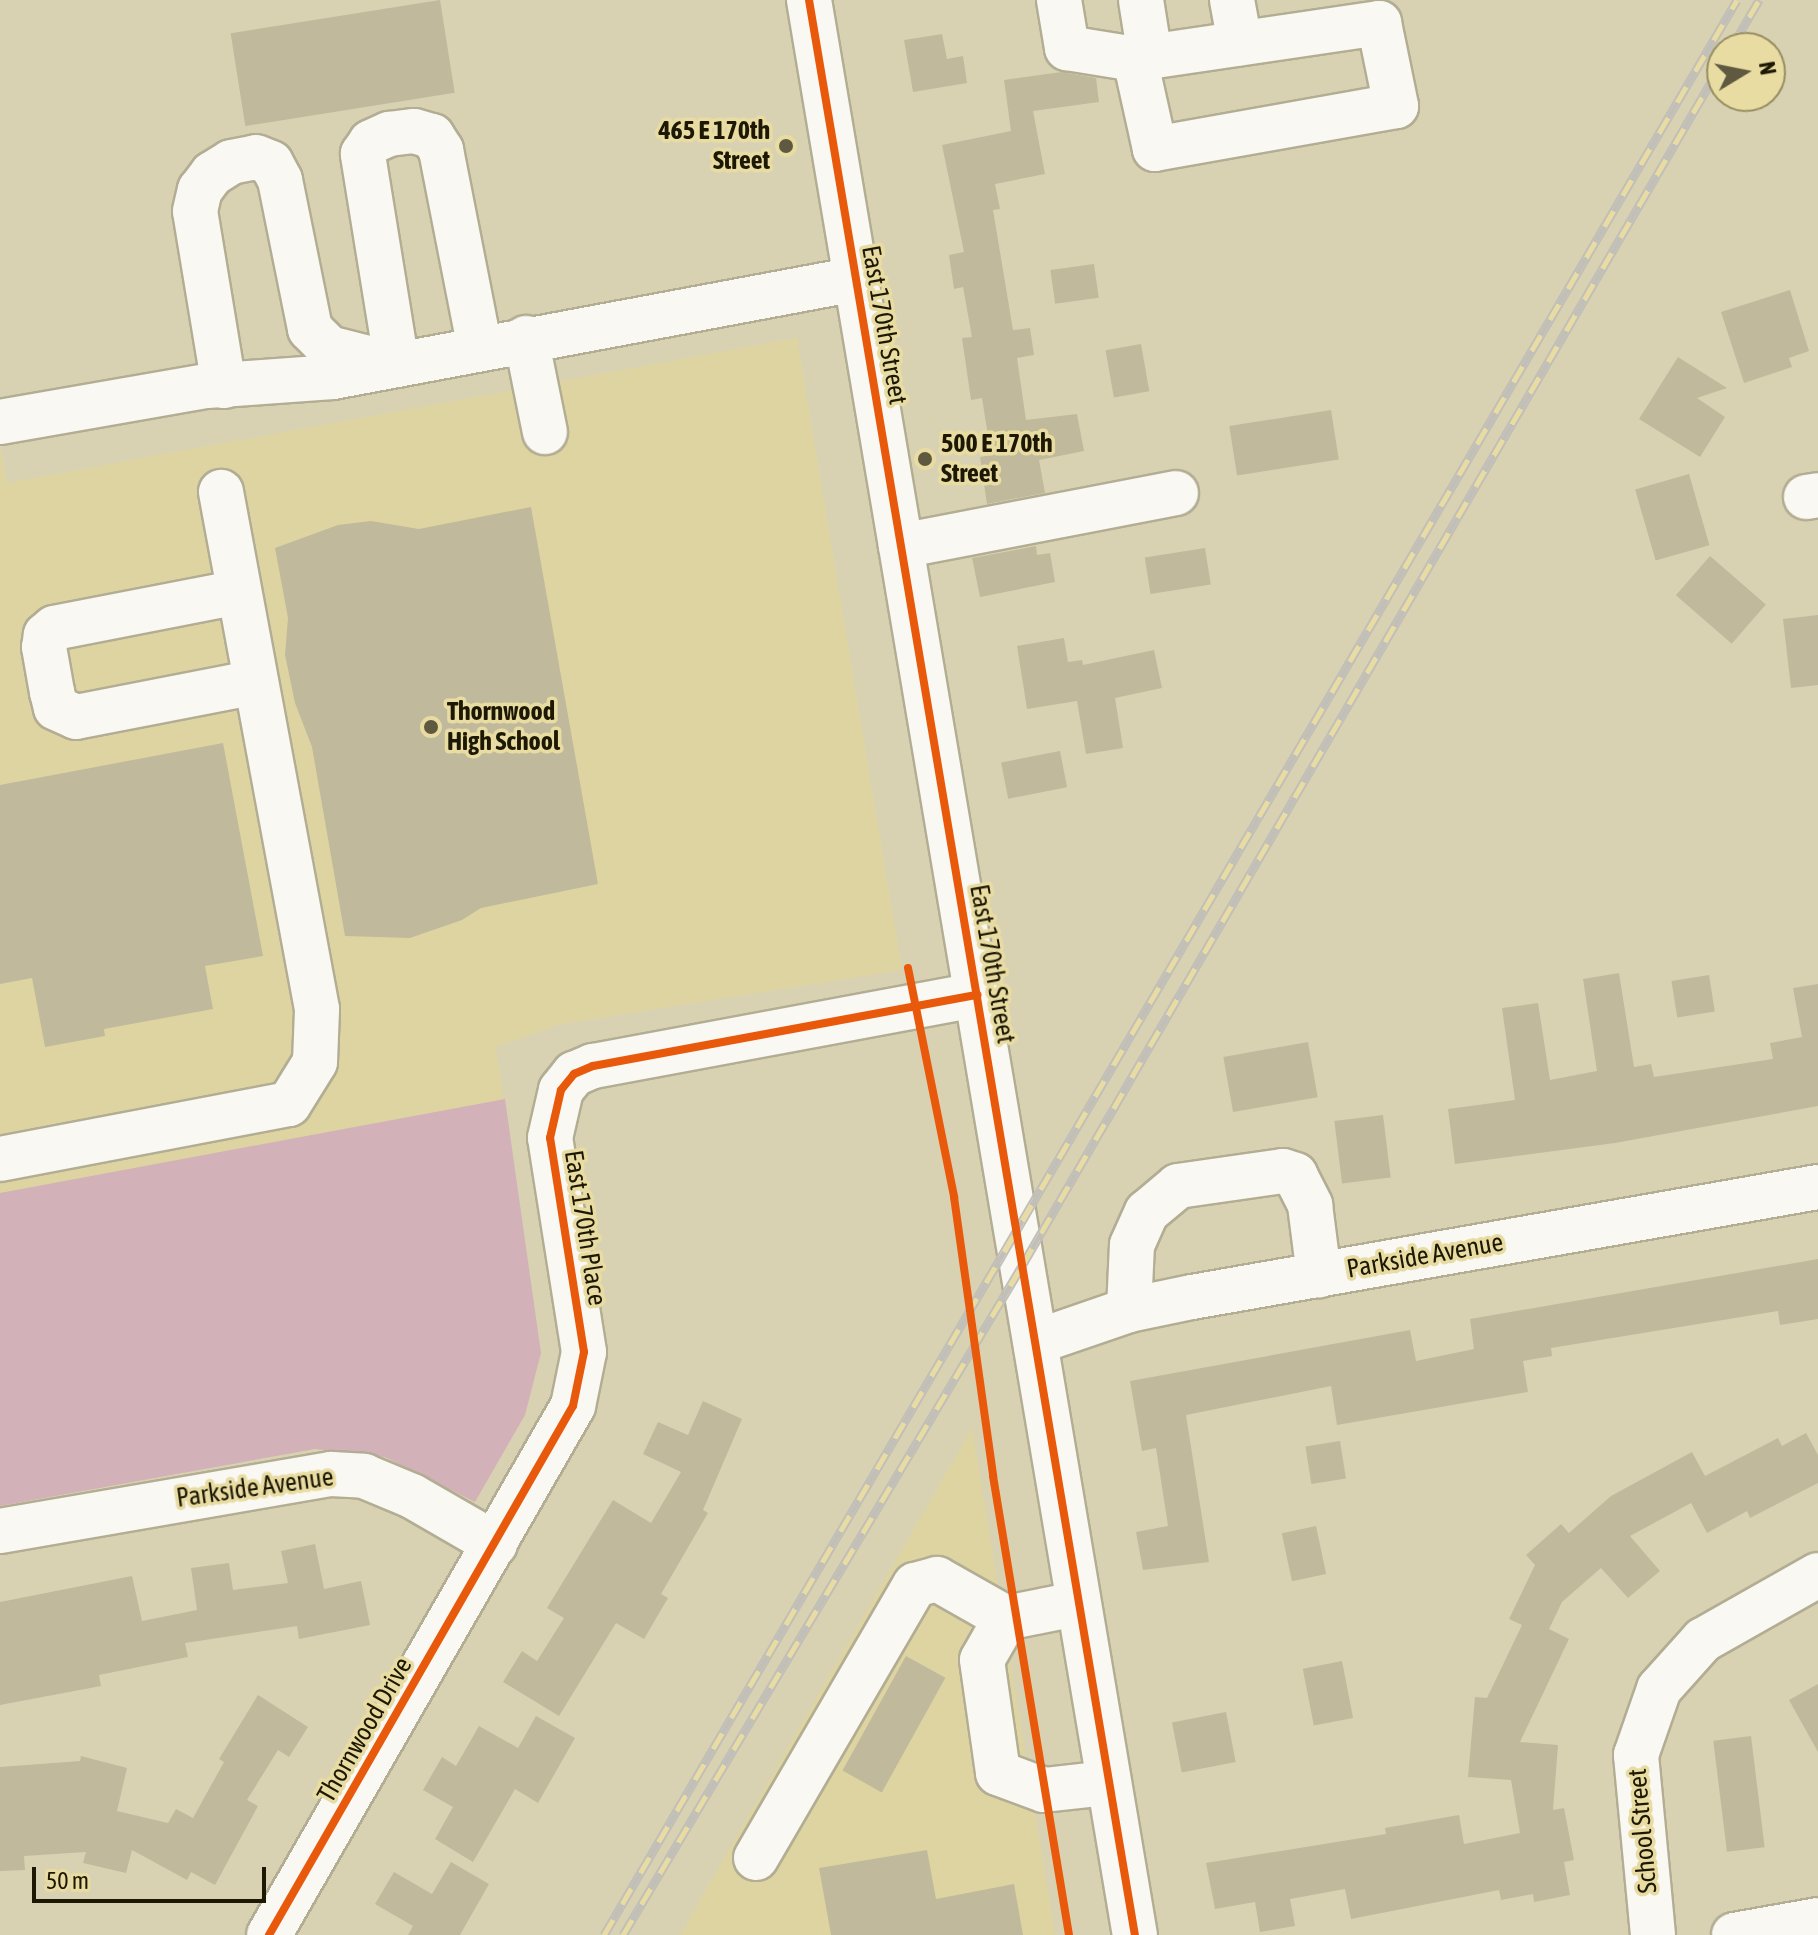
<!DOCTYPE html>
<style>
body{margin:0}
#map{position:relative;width:1818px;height:1935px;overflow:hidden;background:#d9d2b2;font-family:"Asap Condensed",sans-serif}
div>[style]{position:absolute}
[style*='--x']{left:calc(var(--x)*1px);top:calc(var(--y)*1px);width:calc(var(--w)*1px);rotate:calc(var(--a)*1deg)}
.built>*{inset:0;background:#ded4a2}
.green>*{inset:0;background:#d2b1b8}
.building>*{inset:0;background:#c0b99b;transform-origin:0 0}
.roads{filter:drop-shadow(2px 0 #b2ad93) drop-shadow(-2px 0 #b2ad93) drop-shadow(0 2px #b2ad93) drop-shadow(0 -2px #b2ad93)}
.minor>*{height:44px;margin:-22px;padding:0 22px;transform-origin:22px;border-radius:22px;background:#f9f8f3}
.rail>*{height:9px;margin-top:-4.5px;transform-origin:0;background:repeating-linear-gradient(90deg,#e8dca3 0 18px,#c1bfb7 0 36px);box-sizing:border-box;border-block:2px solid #c1bfb7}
.cycleway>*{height:8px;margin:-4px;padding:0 4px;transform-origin:4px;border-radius:4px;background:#e8590c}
.dots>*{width:22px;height:22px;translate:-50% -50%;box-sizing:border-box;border:4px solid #e8dca3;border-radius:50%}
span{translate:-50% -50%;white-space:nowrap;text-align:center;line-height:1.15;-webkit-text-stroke:7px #e8dca3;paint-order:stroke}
.poi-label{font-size:26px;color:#1d1803;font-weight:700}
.right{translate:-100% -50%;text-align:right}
.left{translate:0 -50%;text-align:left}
.street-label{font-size:26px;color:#1d1803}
.north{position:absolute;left:1706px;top:32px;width:80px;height:80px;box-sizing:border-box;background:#e8dca3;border:2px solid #978e63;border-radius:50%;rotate:80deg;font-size:22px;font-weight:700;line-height:32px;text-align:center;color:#1d1803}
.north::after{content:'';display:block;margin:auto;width:28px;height:36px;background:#5f5940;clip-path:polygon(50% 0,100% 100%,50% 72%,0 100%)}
.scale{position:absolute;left:32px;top:1867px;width:234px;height:36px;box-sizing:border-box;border:4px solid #1d1803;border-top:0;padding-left:10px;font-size:24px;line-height:28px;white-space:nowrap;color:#1d1803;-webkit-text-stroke:6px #e8dca3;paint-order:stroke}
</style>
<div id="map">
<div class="built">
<div style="clip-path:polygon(797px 338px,902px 970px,561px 1024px,496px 1047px,541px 1353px,525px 1415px,475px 1502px,385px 1457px,315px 1449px,0 1506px,0 446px,7px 483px)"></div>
<div style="clip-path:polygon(972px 1428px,1055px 1935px,680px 1935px)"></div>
</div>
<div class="green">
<div style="clip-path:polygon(505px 1099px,541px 1353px,525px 1415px,475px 1502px,385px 1457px,315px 1449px,0 1506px,0 1193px)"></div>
</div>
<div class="building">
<div style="left:440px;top:0;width:94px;height:212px;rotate:81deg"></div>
<div style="clip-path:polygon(942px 34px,947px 59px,963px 56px,967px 83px,913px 92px,904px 40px)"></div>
<div style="clip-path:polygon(1062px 72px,1096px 78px,1099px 102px,1033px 111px,1045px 174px,995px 184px,1000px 209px,993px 210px,1013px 330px,1030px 328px,1034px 355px,1017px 358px,1026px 420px,1077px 414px,1084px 451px,1039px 460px,1045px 493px,987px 504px,980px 457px,991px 455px,982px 398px,971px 400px,962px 338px,972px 337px,963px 287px,954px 289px,949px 255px,964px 252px,942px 145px,1011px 131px,1004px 80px)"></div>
<div style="left:1094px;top:264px;width:34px;height:44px;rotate:82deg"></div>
<div style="clip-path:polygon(1790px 290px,1809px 351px,1789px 358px,1792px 367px,1744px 383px,1721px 312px)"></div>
<div style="left:1141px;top:344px;width:48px;height:36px;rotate:80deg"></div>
<div style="clip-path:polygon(1678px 357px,1727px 388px,1697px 398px,1725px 417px,1700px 457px,1639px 419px)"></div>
<div style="left:1331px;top:410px;width:50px;height:103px;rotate:81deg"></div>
<div style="left:1689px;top:474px;width:74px;height:56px;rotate:74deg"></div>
<div style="clip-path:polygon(531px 507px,598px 884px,481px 908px,462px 920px,410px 938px,345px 936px,312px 747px,295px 703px,285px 655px,288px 618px,275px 548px,338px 525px,371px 521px,419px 529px)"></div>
<div style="clip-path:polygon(1036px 546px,1037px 555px,1050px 553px,1055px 582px,980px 597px,972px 558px)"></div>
<div style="left:1205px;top:548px;width:37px;height:61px;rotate:81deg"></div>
<div style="left:1710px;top:556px;width:74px;height:52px;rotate:41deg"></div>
<div style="clip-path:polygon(1818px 615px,1818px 685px,1791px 688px,1783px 619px)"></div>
<div style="clip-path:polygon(1064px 638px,1068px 662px,1082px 660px,1083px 665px,1154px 650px,1162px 688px,1115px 698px,1123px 748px,1086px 754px,1077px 701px,1027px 709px,1017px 646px)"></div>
<div style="clip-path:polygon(223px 743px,263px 956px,205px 966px,213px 1009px,104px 1029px,105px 1036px,45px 1047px,32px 978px,0 984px,0 785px)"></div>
<div style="left:1060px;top:751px;width:37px;height:60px;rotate:79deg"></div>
<div style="clip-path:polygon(1619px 973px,1634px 1067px,1651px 1064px,1654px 1077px,1773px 1059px,1770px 1043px,1802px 1037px,1793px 988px,1818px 984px,1818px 1106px,1615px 1143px,1455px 1164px,1448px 1109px,1515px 1100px,1502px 1008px,1538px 1003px,1550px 1080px,1597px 1071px,1583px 979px)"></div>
<div style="left:1709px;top:975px;width:37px;height:38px;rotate:81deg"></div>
<div style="left:1308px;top:1042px;width:56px;height:86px;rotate:80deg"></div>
<div style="left:1383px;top:1115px;width:63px;height:49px;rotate:83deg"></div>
<div style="clip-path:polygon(1818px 1259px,1818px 1319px,1780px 1325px,1778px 1311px,1551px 1348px,1552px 1356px,1523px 1361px,1528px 1392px,1337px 1425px,1331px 1386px,1186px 1415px,1209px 1562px,1143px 1570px,1136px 1532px,1168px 1526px,1156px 1448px,1142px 1451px,1130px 1381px,1410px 1330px,1416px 1361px,1474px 1349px,1470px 1319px)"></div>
<div style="clip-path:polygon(703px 1401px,742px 1419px,703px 1510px,708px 1513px,661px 1594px,668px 1598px,644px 1639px,616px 1623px,559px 1716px,503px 1682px,522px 1651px,537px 1661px,564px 1618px,547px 1608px,613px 1500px,651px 1523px,681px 1472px,643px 1454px,658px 1422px,688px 1435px)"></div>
<div style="clip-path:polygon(1806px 1433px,1818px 1455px,1818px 1483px,1750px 1518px,1747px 1511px,1707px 1533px,1691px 1503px,1630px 1536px,1660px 1571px,1628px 1598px,1601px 1568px,1562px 1602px,1549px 1629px,1569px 1639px,1520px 1742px,1558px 1745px,1553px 1810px,1564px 1808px,1574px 1860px,1564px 1862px,1570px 1895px,1534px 1902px,1533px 1894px,1501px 1900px,1499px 1890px,1351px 1919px,1345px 1889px,1290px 1899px,1295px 1926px,1260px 1932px,1255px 1902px,1215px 1909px,1206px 1863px,1386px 1834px,1385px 1828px,1459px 1815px,1464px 1844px,1520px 1833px,1511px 1780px,1468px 1777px,1475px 1697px,1487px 1698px,1522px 1625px,1509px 1619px,1535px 1565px,1526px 1555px,1561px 1524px,1569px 1533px,1611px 1496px,1692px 1452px,1705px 1476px,1778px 1438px,1782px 1446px)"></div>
<div style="left:1340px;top:1441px;width:38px;height:35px;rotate:81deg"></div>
<div style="left:1316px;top:1526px;width:49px;height:35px;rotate:78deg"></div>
<div style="clip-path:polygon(315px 1544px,324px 1589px,361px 1581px,370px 1625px,299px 1639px,297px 1626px,185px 1643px,188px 1657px,99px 1675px,101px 1686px,0 1705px,0 1602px,132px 1576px,142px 1621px,197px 1610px,191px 1568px,229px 1563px,233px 1590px,288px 1583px,281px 1551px)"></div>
<div style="left:906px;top:1656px;width:45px;height:131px;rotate:29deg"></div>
<div style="left:1342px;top:1661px;width:58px;height:40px;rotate:79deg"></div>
<div style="clip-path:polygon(1818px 1684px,1818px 1752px,1789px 1700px)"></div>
<div style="clip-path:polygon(258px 1695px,308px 1727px,289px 1757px,278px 1750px,247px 1800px,258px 1806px,215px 1885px,191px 1872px,187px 1880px,132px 1850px,126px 1873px,83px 1863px,86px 1852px,24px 1856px,25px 1870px,0 1871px,0 1767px,80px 1761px,81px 1756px,127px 1768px,117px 1811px,168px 1823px,176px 1809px,193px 1818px,224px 1762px,219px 1759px)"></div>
<div style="left:1226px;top:1712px;width:51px;height:55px;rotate:79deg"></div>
<div style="clip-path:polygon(536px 1716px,575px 1738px,538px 1803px,515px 1789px,473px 1862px,435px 1839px,453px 1807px,423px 1790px,442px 1757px,456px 1766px,479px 1726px,518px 1748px)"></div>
<div style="left:1751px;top:1736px;width:112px;height:38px;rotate:83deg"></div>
<div style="clip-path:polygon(927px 1850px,936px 1899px,1014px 1884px,1023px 1935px,831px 1935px,819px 1868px)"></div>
<div style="clip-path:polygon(451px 1862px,489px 1884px,460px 1935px,408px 1935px,413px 1926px,375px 1904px,394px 1872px,432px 1894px)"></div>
</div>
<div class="roads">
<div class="minor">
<div style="--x:809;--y:0;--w:1962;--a:80.44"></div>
<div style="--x:1059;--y:0;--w:49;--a:80.5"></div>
<div style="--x:1067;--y:48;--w:69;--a:9.2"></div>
<div style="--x:1135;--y:59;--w:247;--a:-8.4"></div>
<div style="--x:1379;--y:23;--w:85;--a:78.4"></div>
<div style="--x:1396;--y:106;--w:245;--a:169.9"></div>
<div style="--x:1155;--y:149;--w:92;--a:-102.5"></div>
<div style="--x:1141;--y:0;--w:58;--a:81"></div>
<div style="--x:1232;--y:0;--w:44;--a:79.5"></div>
<div style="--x:526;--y:338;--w:96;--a:78.6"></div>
<div style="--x:397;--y:365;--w:214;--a:-99.2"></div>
<div style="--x:363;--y:154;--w:14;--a:-56"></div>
<div style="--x:371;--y:142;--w:20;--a:-24"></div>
<div style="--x:389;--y:134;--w:25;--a:-7"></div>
<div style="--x:414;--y:131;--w:19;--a:16"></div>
<div style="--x:432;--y:136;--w:17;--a:57"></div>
<div style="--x:441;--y:150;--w:202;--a:78.9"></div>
<div style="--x:224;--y:386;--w:177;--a:-99.4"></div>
<div style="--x:195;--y:211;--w:22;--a:-77"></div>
<div style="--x:200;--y:190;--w:20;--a:-53"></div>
<div style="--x:212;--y:174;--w:22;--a:-32"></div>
<div style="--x:231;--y:162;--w:25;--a:-11"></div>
<div style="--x:256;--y:157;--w:16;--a:22"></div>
<div style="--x:271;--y:163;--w:19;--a:62"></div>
<div style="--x:280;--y:180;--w:152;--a:78.6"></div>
<div style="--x:310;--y:329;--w:27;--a:45"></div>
<div style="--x:329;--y:348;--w:57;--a:14.3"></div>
<div style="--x:0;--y:422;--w:210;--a:-9.9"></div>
<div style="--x:207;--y:386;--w:126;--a:-4.1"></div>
<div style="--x:333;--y:377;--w:532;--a:-10.61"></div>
<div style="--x:1806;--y:497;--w:12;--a:-9"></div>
<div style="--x:901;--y:546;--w:280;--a:-10.9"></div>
<div style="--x:239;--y:592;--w:188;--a:169"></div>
<div style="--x:54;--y:628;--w:11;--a:139"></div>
<div style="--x:46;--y:635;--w:12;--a:99"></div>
<div style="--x:44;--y:647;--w:46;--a:79.9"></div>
<div style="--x:52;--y:692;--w:16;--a:76"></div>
<div style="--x:56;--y:708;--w:22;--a:24"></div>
<div style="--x:76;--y:717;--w:183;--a:-11"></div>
<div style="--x:0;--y:1159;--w:294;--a:-10.8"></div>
<div style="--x:289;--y:1104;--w:49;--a:-58.2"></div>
<div style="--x:315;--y:1062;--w:53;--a:-87.8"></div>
<div style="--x:317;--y:1009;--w:526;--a:-100.52"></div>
<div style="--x:1129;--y:1310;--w:65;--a:-87.4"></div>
<div style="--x:1132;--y:1245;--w:36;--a:-66"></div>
<div style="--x:1147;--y:1212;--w:40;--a:-40"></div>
<div style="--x:1178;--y:1186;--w:106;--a:-8.1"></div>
<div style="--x:1283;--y:1171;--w:13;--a:18"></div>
<div style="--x:1295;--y:1175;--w:34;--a:63"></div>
<div style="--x:1310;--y:1205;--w:71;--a:82.7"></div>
<div style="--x:1036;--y:1342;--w:98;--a:-19"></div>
<div style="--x:1129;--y:1310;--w:64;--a:-11.7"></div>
<div style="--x:1192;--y:1297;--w:636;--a:-9.97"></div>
<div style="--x:0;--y:1531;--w:336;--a:-9.8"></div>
<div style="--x:331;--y:1474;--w:33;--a:3"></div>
<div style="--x:364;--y:1476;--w:52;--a:22.6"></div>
<div style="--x:412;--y:1496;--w:96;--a:30"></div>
<div style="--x:1076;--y:1604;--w:71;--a:168.7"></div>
<div style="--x:1006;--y:1618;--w:48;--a:119.7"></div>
<div style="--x:982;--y:1660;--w:114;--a:81.9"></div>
<div style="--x:998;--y:1773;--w:49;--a:20.3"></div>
<div style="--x:1044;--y:1790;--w:62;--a:-6.4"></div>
<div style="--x:756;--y:1858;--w:316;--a:-59.8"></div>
<div style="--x:915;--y:1585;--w:23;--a:-15"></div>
<div style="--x:937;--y:1579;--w:79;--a:29.5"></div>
<div style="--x:269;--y:1935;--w:610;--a:-60.12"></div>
<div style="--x:573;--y:1406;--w:55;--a:-78.5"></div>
<div style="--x:584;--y:1352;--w:217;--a:-99"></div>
<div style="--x:550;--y:1138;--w:49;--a:-77.1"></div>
<div style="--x:561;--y:1090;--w:21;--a:-51"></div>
<div style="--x:574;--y:1074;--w:21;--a:-23"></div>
<div style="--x:593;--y:1066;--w:391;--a:-10.5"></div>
<div style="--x:1653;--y:1935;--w:181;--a:-95.4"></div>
<div style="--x:1636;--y:1755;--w:70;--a:-70.8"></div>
<div style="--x:1659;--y:1689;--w:66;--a:-48.1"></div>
<div style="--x:1703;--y:1640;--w:132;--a:-29.5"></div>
<div style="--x:1734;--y:1935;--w:85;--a:-10.1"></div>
</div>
</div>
<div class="rail">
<div style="--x:1731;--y:48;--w:56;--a:-59.7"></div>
<div style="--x:604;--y:1935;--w:2242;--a:-59.65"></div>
<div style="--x:623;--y:1935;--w:781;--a:-59.2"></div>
<div style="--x:1023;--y:1264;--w:1390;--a:-59.8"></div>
</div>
<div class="cycleway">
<div style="--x:809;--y:0;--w:1962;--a:80.44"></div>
<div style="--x:908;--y:968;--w:234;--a:78.6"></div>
<div style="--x:954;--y:1197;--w:282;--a:82"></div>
<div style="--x:993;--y:1476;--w:465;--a:80.6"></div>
<div style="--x:269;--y:1935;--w:610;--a:-60.12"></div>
<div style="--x:573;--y:1406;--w:55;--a:-78.5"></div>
<div style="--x:584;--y:1352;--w:217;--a:-99"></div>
<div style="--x:550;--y:1138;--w:49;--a:-77.1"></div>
<div style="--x:561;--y:1090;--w:21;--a:-51"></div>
<div style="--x:574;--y:1074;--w:21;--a:-23"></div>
<div style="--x:593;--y:1066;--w:391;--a:-10.5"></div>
</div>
<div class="dots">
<div style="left:786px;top:146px;background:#5f5940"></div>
<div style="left:925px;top:459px;background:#5f5940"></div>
<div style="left:431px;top:727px;background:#5f5940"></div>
</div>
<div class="poi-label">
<span class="right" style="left:770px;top:146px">465 E 170th<br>Street</span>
<span class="left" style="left:941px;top:459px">500 E 170th<br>Street</span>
<span class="left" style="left:447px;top:727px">Thornwood<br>High School</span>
</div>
<div class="street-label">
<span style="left:884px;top:325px;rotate:80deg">East 170th Street</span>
<span style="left:992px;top:964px;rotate:80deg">East 170th Street</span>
<span style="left:585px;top:1228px;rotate:81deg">East 170th Place</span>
<span style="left:1425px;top:1256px;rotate:-10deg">Parkside Avenue</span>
<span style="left:255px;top:1488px;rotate:-8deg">Parkside Avenue</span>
<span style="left:365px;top:1730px;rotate:-60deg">Thornwood Drive</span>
<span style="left:1643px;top:1831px;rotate:-95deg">School Street</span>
</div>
<div class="north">N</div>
<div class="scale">50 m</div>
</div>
